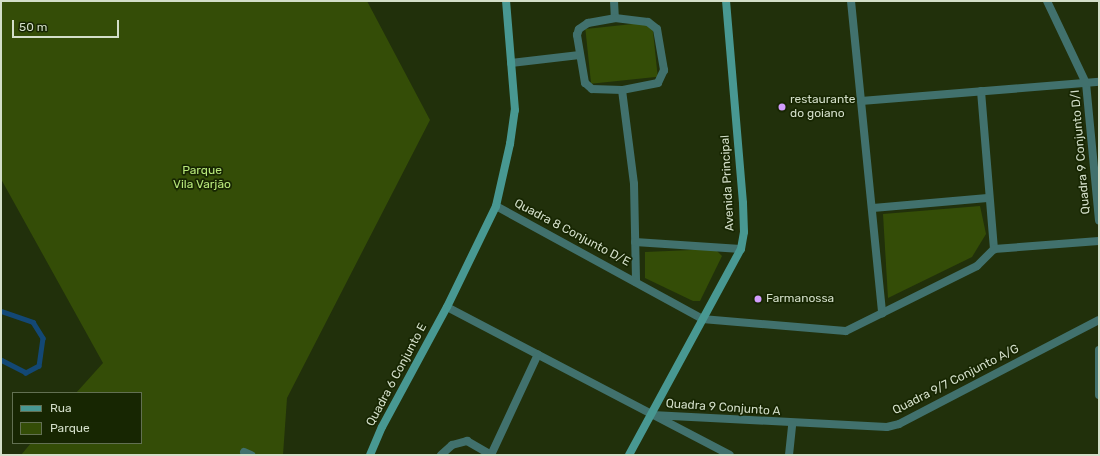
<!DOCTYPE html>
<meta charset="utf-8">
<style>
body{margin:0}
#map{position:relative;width:1100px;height:456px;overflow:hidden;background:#21300b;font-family:Rubik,sans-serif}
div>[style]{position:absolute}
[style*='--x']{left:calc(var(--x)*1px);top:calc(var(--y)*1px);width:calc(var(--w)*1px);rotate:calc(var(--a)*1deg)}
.green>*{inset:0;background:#344d07;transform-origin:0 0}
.stream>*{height:4.5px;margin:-2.25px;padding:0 2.25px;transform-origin:2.25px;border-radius:2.25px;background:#134875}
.street>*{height:8px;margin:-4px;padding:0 4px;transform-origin:4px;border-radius:4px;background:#41716d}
.secondary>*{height:8px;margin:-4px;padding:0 4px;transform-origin:4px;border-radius:4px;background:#489892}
.dots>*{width:11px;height:11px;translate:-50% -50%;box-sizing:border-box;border:2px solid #172602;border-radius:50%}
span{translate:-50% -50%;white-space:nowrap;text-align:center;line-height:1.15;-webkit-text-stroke:3.5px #172602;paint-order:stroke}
.poi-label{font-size:12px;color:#d3dec9}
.left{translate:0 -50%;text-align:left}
.street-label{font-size:12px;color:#d3dec9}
.park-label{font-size:12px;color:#b7e77a}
.frame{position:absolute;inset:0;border:2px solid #d3dec9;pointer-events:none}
.legend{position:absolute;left:12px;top:392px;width:130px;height:52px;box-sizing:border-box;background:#172602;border:1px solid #627052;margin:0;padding:5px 7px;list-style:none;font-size:12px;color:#d3dec9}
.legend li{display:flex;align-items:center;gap:8px;height:20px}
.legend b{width:20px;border:1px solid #627052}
.scale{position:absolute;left:12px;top:20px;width:107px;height:18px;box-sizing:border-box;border:2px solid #d3dec9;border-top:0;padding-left:5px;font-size:12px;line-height:14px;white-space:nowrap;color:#d3dec9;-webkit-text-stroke:3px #172602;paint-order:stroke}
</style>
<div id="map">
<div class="green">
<div style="clip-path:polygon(1px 1px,367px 1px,430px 120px,287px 398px,283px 455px,21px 455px,31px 443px,141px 443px,141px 393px,76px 393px,103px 363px,1px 179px)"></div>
<div style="left:652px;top:22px;width:55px;height:67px;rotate:84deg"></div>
<div style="clip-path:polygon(980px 206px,986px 234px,972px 257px,888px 298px,883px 214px)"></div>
<div style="clip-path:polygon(715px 249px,722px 256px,700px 301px,693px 301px,645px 278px,645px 252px)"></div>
</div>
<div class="stream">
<div style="--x:1;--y:311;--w:34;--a:19"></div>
<div style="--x:33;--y:322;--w:19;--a:58"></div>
<div style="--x:43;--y:338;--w:28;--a:98"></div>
<div style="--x:39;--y:366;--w:15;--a:152"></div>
<div style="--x:26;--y:373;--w:28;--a:-153"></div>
</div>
<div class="street">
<div style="--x:614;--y:1;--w:17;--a:87"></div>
<div style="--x:851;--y:1;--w:314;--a:84.3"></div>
<div style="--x:1047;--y:1;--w:91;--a:64.6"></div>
<div style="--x:1086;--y:83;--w:138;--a:84.6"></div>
<div style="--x:615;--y:18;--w:33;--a:7"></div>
<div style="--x:648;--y:22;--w:11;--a:38"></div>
<div style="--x:657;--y:29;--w:42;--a:80.3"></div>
<div style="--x:664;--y:70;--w:14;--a:115"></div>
<div style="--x:658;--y:83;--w:37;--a:169"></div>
<div style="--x:622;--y:90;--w:30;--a:-178"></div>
<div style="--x:592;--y:89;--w:9;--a:-139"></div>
<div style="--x:585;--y:83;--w:49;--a:-99.5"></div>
<div style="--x:577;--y:35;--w:6;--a:-72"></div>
<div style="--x:579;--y:29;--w:11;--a:-34"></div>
<div style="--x:588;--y:23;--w:27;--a:-10"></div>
<div style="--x:511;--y:63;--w:69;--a:-6.6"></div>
<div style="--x:622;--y:90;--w:95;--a:82.7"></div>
<div style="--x:634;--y:184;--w:98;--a:88.8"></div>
<div style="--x:981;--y:91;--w:159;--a:85.3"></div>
<div style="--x:861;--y:101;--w:239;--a:-4.6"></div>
<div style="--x:496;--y:206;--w:235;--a:28.7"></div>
<div style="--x:702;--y:319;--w:144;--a:4.8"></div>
<div style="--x:846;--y:331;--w:146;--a:-26.4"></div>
<div style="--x:977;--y:266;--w:24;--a:-45"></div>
<div style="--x:873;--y:208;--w:115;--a:-5"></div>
<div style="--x:635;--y:242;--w:106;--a:3.8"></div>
<div style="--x:994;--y:249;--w:105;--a:-4.4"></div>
<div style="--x:447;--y:307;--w:319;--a:27.6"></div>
<div style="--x:1099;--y:350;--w:45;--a:90"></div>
<div style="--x:652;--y:415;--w:235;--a:2.9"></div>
<div style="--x:887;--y:427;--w:12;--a:-14"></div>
<div style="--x:899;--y:424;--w:225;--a:-27.5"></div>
<div style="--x:244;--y:452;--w:8;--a:23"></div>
<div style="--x:441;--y:455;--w:15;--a:-42"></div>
<div style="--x:452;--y:445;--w:16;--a:-15"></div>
<div style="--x:467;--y:441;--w:28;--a:30"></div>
<div style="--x:491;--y:455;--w:111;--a:-65"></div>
<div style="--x:789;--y:455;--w:31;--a:-84"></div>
</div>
<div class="secondary">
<div style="--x:370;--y:455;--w:30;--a:-67"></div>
<div style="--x:382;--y:427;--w:136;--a:-61.6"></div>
<div style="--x:447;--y:307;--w:112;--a:-64.1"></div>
<div style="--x:496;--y:206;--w:64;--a:-77.3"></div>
<div style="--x:510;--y:144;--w:34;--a:-82"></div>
<div style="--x:515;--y:110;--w:109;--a:-94.7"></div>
<div style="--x:629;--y:455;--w:234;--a:-61.5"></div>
<div style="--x:741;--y:249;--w:17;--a:-80"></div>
<div style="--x:744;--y:232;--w:29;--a:-92"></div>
<div style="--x:743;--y:203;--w:203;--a:-94.8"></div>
</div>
<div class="dots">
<div style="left:782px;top:107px;background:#d29dfd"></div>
<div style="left:758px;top:299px;background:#d29dfd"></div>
</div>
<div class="poi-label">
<span class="left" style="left:790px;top:107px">restaurante<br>do goiano</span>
<span class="left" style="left:766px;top:299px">Farmanossa</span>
</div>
<div class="street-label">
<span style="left:1081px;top:152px;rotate:-95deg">Quadra 9 Conjunto D/I</span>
<span style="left:728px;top:183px;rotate:-93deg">Avenida Principal</span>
<span style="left:572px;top:233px;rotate:28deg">Quadra 8 Conjunto D/E</span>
<span style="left:397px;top:375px;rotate:-62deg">Quadra 6 Conjunto E</span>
<span style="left:956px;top:380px;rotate:-27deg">Quadra 9/7 Conjunto A/G</span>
<span style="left:723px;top:408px;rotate:4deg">Quadra 9 Conjunto A</span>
</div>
<div class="park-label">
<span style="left:202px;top:178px">Parque<br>Vila Varjão</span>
</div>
<div class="frame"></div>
<ul class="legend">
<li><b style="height:5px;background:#489892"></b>Rua</li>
<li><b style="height:11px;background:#344d07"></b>Parque</li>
</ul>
<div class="scale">50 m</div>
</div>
